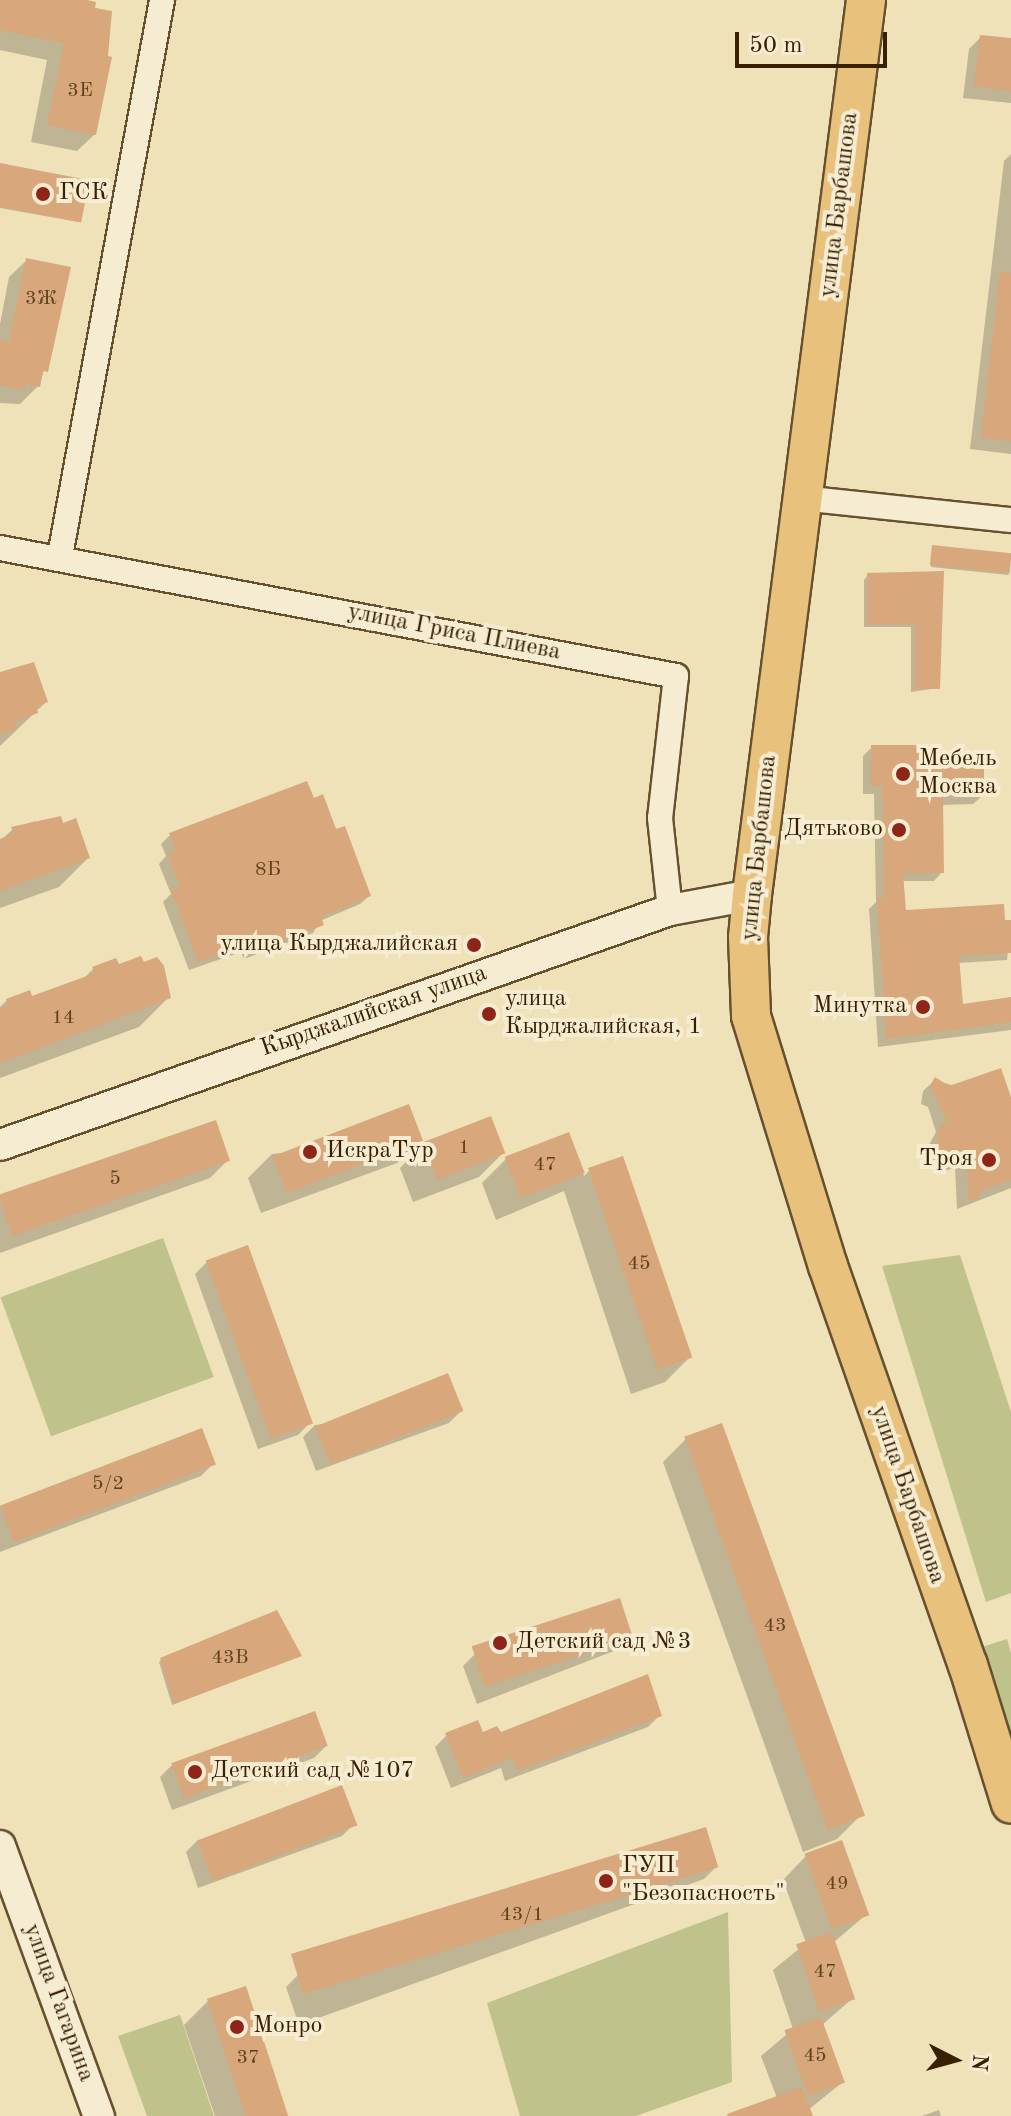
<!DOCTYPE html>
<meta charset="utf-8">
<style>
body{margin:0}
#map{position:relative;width:1011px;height:2116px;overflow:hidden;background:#efe2b9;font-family:"Old Standard TT",serif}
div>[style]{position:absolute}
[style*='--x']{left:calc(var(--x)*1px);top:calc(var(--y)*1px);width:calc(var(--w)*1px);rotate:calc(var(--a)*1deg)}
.green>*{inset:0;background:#bfc28b;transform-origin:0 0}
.shadow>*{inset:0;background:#0003;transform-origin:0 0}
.building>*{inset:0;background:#d8a77c;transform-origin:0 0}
.roads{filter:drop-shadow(2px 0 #66502e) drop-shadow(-2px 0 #66502e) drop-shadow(0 2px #66502e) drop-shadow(0 -2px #66502e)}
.minor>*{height:24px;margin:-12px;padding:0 12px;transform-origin:12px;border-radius:12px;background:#f5ecd2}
.tertiary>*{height:30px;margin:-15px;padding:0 15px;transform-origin:15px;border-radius:15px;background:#f5ecd2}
.primary>*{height:38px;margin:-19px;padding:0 19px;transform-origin:19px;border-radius:19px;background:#e8c17c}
.dots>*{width:22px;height:22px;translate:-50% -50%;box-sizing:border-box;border:4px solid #f5ecd2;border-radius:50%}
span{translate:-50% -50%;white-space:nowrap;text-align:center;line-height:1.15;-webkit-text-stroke:8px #f5ecd2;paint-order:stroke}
.number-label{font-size:20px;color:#60421f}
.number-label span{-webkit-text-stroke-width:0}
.poi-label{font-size:24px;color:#382000}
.left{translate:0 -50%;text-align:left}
.right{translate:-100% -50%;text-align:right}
.street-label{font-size:24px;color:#382000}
.north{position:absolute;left:915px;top:2020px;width:80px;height:80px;-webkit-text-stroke:6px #f5ecd2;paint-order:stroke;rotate:96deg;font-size:22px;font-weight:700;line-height:32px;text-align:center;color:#382000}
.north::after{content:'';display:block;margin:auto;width:28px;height:36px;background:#382000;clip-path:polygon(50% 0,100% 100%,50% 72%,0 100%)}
.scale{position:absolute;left:735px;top:32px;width:152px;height:36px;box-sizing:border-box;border:4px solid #382000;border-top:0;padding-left:10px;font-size:24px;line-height:28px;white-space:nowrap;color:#382000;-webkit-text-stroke:6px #f5ecd2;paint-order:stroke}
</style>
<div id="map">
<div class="green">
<div style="left:163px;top:1238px;width:148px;height:173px;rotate:70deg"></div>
<div style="clip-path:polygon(960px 1255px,1011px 1412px,1011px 1593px,986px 1602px,882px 1266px)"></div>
<div style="clip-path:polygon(1007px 1639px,1011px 1653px,1011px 1743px,982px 1647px)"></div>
<div style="clip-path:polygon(728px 1912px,732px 2082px,636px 2116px,520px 2116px,487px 2003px)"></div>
<div style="clip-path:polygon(180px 2015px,214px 2116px,147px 2116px,118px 2036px)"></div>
</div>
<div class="shadow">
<div style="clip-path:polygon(0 0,74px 0,110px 13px,95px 134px,77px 151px,31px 142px,47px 60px,0 50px)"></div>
<div style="clip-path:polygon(981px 37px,1011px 40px,1011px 103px,963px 98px,969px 49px)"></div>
<div style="clip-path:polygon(1011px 154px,1011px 454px,970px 449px,1004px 161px)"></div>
<div style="clip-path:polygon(0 165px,79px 222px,0 208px)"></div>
<div style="clip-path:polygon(27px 260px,54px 344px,38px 386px,20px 404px,0 403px,0 324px,9px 277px)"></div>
<div style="left:933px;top:548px;width:78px;height:19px;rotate:6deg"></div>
<div style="clip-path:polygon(942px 573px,938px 688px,911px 692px,911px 627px,864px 627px,864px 580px,868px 575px)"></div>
<div style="clip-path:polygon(0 677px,46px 702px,0 746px)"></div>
<div style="clip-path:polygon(872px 747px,940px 754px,982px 796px,973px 804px,941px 805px,942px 872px,934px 881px,902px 881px,904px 912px,1011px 922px,1007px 960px,958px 963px,961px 1007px,1011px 999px,1011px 1030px,878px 1047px,869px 909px,876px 902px,874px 794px,863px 794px,863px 756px)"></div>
<div style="clip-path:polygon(35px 821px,37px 827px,88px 858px,59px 887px,0 908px,0 841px,13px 829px)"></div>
<div style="clip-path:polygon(335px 831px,369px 896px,360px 904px,320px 921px,313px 933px,244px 959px,241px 952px,189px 970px,163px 902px,171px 894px,159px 864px,166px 856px,161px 844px,170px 835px)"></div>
<div style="clip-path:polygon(118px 967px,169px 997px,139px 1027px,0 1078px,0 1007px,7px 1000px,31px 999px,82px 980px,94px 968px)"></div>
<div style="clip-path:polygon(935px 1080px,1011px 1103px,1011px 1188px,957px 1209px,955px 1167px,940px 1173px,923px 1156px,936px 1132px,928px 1107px,921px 1104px,923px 1091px)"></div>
<div style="clip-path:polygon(568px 1134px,584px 1176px,589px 1171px,689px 1358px,665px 1382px,631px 1394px,564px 1191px,496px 1220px,482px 1183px,506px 1159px)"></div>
<div style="clip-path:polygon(421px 1139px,397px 1163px,261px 1213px,248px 1178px,272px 1154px)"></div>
<div style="clip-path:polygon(424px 1144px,503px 1153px,479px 1177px,413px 1202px,400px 1168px)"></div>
<div style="clip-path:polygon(228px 1160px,210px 1178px,0 1253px,0 1200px)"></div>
<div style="clip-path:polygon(207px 1262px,310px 1423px,298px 1435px,258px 1449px,195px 1274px)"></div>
<div style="clip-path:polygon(461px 1411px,449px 1423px,316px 1471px,303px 1437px,315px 1425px)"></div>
<div style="clip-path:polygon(687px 1438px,861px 1815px,837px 1839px,803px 1852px,663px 1462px)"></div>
<div style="clip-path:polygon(213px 1464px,201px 1476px,0 1552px,0 1506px)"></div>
<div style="clip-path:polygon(631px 1637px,619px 1649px,477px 1704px,463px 1666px,475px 1654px)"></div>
<div style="clip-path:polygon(300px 1656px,172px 1705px,159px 1662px,161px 1660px)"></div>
<div style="clip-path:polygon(660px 1715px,648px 1727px,505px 1781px,501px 1768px,451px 1788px,435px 1747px,447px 1735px,500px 1734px)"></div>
<div style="clip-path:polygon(326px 1746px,314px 1758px,172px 1810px,160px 1777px,172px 1765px)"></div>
<div style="clip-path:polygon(354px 1824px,342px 1836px,198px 1888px,186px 1852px,198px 1840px)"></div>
<div style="clip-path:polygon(806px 1856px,867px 1914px,834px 1942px,853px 1998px,822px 2025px,843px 2082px,808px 2110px,811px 2116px,728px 2116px,777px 2098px,761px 2056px,793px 2029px,773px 1970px,806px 1943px,783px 1880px)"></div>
<div style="clip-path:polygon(716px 1867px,704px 1879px,299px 2025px,286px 1987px,298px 1975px)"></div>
<div style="clip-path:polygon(208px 2001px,287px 2116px,215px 2116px,184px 2025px)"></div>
<div style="clip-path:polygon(939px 2110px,941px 2116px,922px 2116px)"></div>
</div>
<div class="building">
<div style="clip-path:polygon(0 0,87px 0,96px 2px,95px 8px,112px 11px,108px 56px,112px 57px,96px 135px,47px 125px,64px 43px,0 30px)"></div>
<div style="clip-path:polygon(980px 35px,1011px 38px,1011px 91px,974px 86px)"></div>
<div style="left:0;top:163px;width:91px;height:43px;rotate:11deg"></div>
<div style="clip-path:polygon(26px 258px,71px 267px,48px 372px,43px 371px,40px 387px,25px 384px,25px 390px,0 385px,0 340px,9px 342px)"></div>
<div style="clip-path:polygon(1000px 272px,1011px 273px,1011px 441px,981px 438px)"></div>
<div style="left:932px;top:545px;width:80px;height:20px;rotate:6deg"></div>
<div style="clip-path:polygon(944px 571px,940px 689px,915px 689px,915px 624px,867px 624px,867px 573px)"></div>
<div style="clip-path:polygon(34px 662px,48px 702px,36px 707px,38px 713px,15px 722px,18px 728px,0 735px,0 672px)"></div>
<div style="clip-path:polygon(871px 745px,942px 745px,942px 751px,984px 751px,984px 796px,943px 797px,944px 873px,903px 873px,906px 910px,1004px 904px,1005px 920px,1011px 920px,1011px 953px,959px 956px,963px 1004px,1011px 997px,1011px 1022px,886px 1039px,877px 898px,884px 898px,882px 786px,871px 786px)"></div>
<div style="clip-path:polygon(307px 781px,314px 798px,323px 794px,336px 829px,345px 826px,371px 896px,321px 917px,324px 925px,253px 952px,250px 944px,198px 962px,171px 891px,180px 888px,167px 853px,176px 850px,169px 833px)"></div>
<div style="clip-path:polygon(61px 816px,63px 823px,76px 818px,90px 858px,0 891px,0 839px,14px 833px,11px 827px)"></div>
<div style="clip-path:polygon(141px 956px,144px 962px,157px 957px,164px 966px,171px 998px,0 1063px,0 1008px,8px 1005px,6px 999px,30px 990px,32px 996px,95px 973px,92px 967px,116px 958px,119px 964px)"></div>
<div style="clip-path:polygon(1001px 1068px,1011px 1097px,1011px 1180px,983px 1189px,976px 1200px,968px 1199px,967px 1156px,952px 1162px,935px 1148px,941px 1124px,948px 1122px,930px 1086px,935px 1077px,949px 1086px)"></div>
<div style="left:409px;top:1104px;width:39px;height:146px;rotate:69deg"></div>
<div style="left:491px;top:1116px;width:40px;height:73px;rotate:69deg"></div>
<div style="left:216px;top:1120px;width:43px;height:230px;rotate:71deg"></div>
<div style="left:569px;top:1132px;width:44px;height:69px;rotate:69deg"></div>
<div style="left:623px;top:1156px;width:213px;height:37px;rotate:71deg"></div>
<div style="left:248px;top:1245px;width:190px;height:45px;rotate:70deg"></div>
<div style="left:448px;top:1373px;width:41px;height:143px;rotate:68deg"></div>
<div style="left:722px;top:1423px;width:418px;height:40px;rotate:70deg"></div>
<div style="left:202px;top:1428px;width:39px;height:216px;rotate:69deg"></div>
<div style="left:620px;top:1598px;width:42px;height:156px;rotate:72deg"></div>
<div style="clip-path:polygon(277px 1610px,302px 1656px,174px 1704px,160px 1658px)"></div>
<div style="clip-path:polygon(648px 1674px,662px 1716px,517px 1771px,513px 1757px,463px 1778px,445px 1733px,478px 1720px,483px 1732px,497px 1726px,501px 1732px)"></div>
<div style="left:315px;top:1711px;width:37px;height:153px;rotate:70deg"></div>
<div style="left:342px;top:1785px;width:43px;height:155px;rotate:69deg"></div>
<div style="left:706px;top:1827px;width:42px;height:434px;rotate:73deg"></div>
<div style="left:842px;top:1840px;width:80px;height:40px;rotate:70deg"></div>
<div style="left:832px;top:1932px;width:71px;height:38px;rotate:71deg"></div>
<div style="left:246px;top:1986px;width:137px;height:41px;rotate:72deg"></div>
<div style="left:821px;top:2017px;width:70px;height:39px;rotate:70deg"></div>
<div style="clip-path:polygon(802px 2087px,813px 2116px,728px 2116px,727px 2114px)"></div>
</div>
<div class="roads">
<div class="minor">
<div style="--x:801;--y:498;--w:211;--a:6"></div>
<div style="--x:0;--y:548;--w:688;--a:10.72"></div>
<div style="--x:676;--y:676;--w:143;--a:96.4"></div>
<div style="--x:660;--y:818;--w:93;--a:83.8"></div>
<div style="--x:60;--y:556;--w:565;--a:-79.6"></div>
</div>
<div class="tertiary">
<div style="--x:0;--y:1145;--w:710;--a:-19.33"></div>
<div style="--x:670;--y:910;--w:83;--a:-10.4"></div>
<div style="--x:0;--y:1846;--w:288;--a:69.9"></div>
</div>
<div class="primary">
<div style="--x:866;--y:0;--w:902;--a:97.26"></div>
<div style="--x:752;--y:895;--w:42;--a:95.4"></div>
<div style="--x:748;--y:937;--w:79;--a:87.8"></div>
<div style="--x:751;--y:1016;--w:262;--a:72.9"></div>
<div style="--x:828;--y:1266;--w:423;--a:70.7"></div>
<div style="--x:968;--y:1665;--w:145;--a:72.8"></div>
</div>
</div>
<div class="dots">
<div style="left:43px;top:194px;background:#8f2418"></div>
<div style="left:903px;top:774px;background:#8f2418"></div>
<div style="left:899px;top:830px;background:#8f2418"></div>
<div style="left:474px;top:945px;background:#8f2418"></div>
<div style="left:923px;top:1007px;background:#8f2418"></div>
<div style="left:489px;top:1014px;background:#8f2418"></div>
<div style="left:310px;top:1152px;background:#8f2418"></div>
<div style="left:989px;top:1160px;background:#8f2418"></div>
<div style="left:500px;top:1643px;background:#8f2418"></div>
<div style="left:195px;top:1772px;background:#8f2418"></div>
<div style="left:606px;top:1881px;background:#8f2418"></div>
<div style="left:237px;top:2027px;background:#8f2418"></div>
</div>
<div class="number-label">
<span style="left:80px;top:91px">3Е</span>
<span style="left:41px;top:299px">3Ж</span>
<span style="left:268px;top:870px">8Б</span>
<span style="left:63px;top:1018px">14</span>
<span style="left:464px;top:1148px">1</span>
<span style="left:545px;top:1165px">47</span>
<span style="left:115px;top:1179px">5</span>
<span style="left:639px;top:1264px">45</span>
<span style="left:108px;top:1484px">5/2</span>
<span style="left:775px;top:1626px">43</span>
<span style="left:230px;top:1658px">43В</span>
<span style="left:837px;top:1884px">49</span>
<span style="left:522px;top:1915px">43/1</span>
<span style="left:825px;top:1972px">47</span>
<span style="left:815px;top:2056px">45</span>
<span style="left:248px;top:2058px">37</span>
</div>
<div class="poi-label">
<span class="left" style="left:59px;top:194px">ГСК</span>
<span class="left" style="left:919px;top:774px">Мебель<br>Москва</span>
<span class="right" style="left:883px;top:830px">Дятьково</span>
<span class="right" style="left:458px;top:945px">улица Кырджалийская</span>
<span class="left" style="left:505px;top:1014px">улица<br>Кырджалийская, 1</span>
<span class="right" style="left:907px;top:1007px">Минутка</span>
<span class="left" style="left:326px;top:1152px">ИскраТур</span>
<span class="right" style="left:973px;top:1160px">Троя</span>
<span class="left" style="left:516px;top:1643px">Детский сад №3</span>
<span class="left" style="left:211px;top:1772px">Детский сад №107</span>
<span class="left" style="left:622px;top:1881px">ГУП<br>"Безопасность"</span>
<span class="left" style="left:253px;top:2027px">Монро</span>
</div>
<div class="street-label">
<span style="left:840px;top:205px;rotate:-83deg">улица Барбашова</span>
<span style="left:454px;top:633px;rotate:11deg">улица Гриса Плиева</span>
<span style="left:760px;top:848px;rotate:-84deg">улица Барбашова</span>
<span style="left:374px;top:1012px;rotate:-19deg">Кырджалийская улица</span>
<span style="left:907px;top:1495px;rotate:71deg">улица Барбашова</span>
<span style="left:58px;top:2003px;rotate:70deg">улица Гагарина</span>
</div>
<div class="north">N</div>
<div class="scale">50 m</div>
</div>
